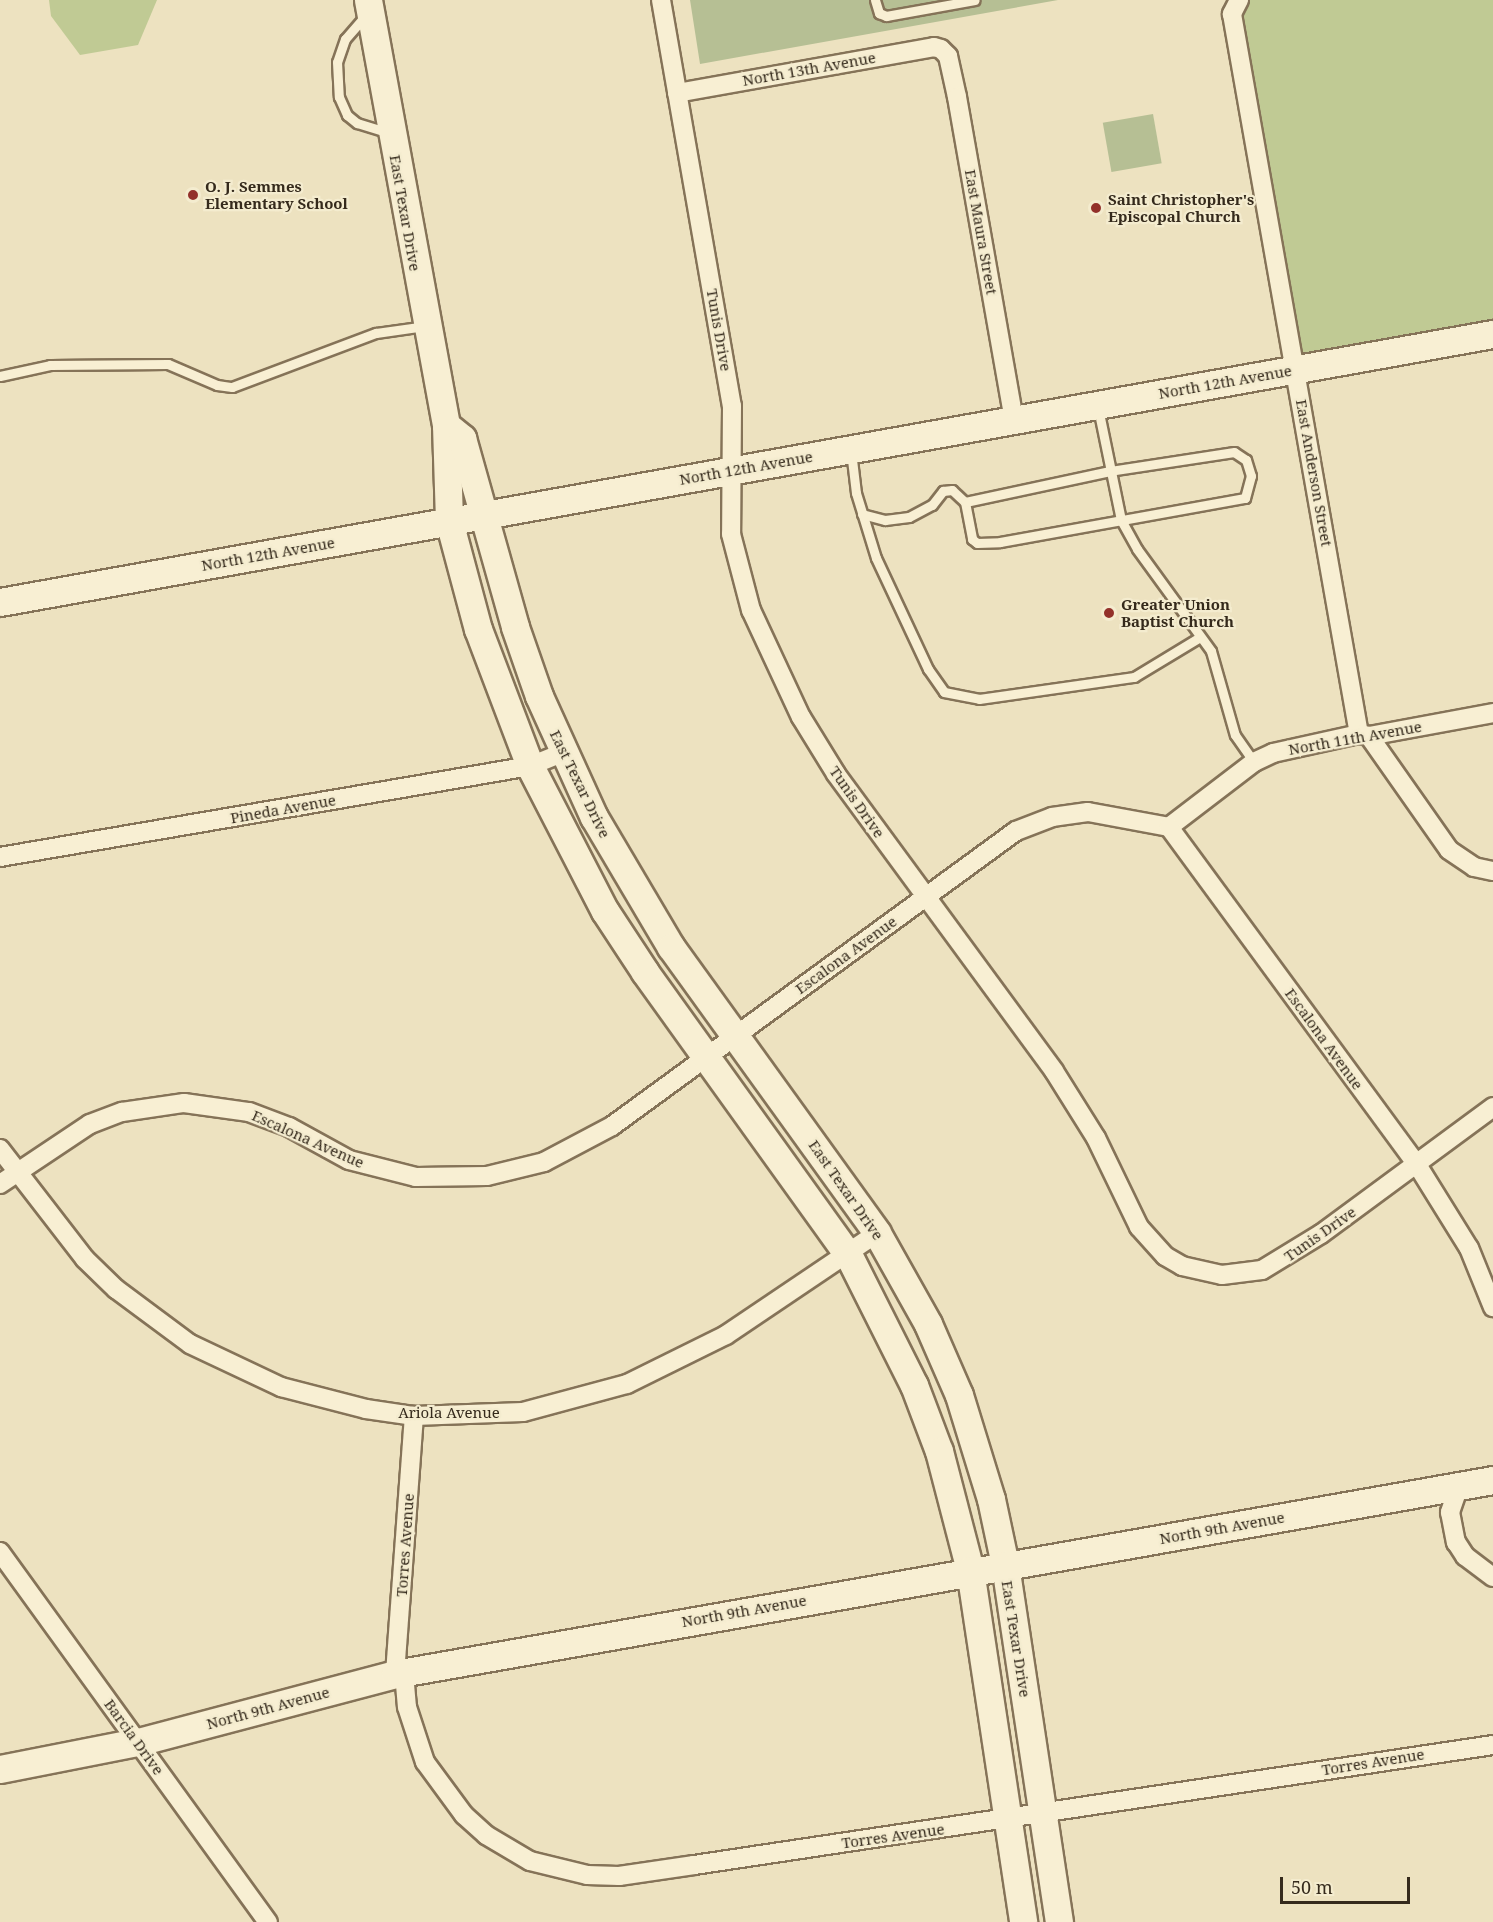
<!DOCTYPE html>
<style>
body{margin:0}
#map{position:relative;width:1493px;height:1922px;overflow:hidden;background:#ede2c0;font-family:"Noto Serif",serif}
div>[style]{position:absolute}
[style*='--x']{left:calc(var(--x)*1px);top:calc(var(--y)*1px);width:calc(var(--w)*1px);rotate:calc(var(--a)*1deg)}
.green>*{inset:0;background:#c0ca94}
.cemetery>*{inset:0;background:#b6bf94;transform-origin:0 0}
.roads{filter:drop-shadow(2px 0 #857358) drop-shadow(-2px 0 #857358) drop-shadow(0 2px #857358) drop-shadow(0 -2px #857358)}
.lane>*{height:9px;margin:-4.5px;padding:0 4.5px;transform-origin:4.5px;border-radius:4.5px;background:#f8efd3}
.street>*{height:18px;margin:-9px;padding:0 9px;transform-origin:9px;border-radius:9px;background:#f8efd3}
.secondary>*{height:27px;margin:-13.5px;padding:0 13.5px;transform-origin:13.5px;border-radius:13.5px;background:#f8efd3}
.dots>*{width:16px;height:16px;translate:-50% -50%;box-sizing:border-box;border:3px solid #f4eccf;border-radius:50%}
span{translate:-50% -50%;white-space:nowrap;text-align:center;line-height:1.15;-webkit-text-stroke:4.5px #f4eccf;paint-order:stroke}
.street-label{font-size:15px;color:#352a1c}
.poi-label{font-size:15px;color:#352a1c;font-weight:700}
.left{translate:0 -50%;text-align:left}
.scale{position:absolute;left:1280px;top:1877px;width:130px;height:27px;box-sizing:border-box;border:3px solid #352a1c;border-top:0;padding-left:8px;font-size:18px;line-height:21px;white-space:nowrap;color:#352a1c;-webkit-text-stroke:4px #f4eccf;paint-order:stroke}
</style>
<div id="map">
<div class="green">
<div style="clip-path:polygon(49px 0,157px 0,138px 45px,80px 55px,51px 16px)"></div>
<div style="clip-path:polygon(1239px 0,1493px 0,1493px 334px,1295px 370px,1234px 6px)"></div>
</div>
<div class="cemetery">
<div style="clip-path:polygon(690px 0,1058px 0,700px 64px)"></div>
<div style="left:1153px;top:114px;width:50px;height:51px;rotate:80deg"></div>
</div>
<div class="roads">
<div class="lane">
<div style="--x:875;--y:0;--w:14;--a:73"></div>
<div style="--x:879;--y:13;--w:8;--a:23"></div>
<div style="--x:886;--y:16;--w:90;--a:-10.2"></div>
<div style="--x:366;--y:15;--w:32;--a:131"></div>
<div style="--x:345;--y:39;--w:24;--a:109"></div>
<div style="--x:337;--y:62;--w:35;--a:87"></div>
<div style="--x:339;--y:97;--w:20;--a:66"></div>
<div style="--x:347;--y:115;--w:13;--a:39"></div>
<div style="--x:357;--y:123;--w:34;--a:17"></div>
<div style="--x:0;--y:376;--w:51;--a:-12.4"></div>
<div style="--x:50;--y:365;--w:118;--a:-0.5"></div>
<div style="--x:168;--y:364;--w:53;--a:23.2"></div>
<div style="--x:217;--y:385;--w:15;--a:8"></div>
<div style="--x:232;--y:387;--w:154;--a:-20.6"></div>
<div style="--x:376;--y:333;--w:49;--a:-8.1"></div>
<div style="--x:1098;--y:408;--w:114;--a:78.4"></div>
<div style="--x:1121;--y:520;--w:33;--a:61"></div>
<div style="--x:1137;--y:549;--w:126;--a:54"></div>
<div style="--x:1211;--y:651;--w:87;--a:74.1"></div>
<div style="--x:1235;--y:735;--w:33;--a:55"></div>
<div style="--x:851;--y:451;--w:42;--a:83.2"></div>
<div style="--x:856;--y:493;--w:68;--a:72.9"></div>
<div style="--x:876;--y:558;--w:123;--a:64.9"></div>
<div style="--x:928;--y:669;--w:28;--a:55"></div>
<div style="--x:944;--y:692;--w:36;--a:11"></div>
<div style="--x:979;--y:699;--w:157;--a:-8.1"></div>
<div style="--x:1134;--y:677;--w:77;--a:-31.2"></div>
<div style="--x:862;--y:514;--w:24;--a:15"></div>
<div style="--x:885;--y:520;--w:24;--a:-7"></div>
<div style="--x:909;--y:517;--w:26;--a:-28"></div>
<div style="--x:932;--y:505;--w:18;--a:-52"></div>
<div style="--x:943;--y:491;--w:9;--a:-6"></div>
<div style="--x:952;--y:490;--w:18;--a:43"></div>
<div style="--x:965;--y:502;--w:38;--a:79"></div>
<div style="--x:972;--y:539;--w:6;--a:39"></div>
<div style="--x:977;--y:543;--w:23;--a:-2"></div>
<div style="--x:1000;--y:542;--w:249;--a:-10.2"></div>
<div style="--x:1245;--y:498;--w:23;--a:-75"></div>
<div style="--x:1251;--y:476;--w:17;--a:-107"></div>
<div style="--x:1246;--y:460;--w:14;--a:-146"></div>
<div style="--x:1234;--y:452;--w:125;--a:171.3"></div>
<div style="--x:1110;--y:471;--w:148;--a:167.9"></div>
</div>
<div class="street">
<div style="--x:661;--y:0;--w:412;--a:80.1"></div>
<div style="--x:732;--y:406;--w:128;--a:90.4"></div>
<div style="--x:731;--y:534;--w:79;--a:75.3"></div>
<div style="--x:751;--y:610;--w:118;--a:65"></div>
<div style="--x:801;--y:717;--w:67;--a:58.4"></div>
<div style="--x:836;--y:774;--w:368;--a:53.7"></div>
<div style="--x:1054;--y:1071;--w:79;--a:57.9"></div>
<div style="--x:1096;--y:1138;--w:99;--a:64.2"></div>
<div style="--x:1139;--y:1227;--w:39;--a:48"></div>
<div style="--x:1165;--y:1256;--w:20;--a:30"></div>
<div style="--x:1182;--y:1266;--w:41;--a:12.7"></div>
<div style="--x:1222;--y:1275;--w:40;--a:-7.1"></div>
<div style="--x:1262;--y:1270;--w:69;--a:-31.4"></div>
<div style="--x:1321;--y:1234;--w:214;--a:-36.4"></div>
<div style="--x:1239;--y:0;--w:16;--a:117"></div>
<div style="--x:1232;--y:14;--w:731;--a:80"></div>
<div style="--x:677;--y:93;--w:261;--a:-10.1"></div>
<div style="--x:934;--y:47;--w:7;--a:16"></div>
<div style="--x:941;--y:49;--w:10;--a:45"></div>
<div style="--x:948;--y:56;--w:42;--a:77.6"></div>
<div style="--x:957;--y:97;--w:327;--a:80"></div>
<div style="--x:1369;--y:736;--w:139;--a:54.9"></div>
<div style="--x:1449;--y:850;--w:30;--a:34"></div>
<div style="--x:1474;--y:867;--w:19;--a:12"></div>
<div style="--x:1169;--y:827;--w:107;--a:-37.4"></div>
<div style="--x:1254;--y:762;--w:21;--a:-25"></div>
<div style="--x:1273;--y:753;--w:88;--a:-12.5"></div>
<div style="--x:1359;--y:734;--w:10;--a:11"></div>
<div style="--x:1369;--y:736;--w:126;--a:-10.5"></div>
<div style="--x:0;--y:857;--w:538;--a:-9.74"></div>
<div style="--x:530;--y:766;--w:35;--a:-22"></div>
<div style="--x:0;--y:1149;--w:139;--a:52.3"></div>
<div style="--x:85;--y:1259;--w:43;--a:44.1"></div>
<div style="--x:116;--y:1289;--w:92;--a:36.6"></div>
<div style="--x:190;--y:1344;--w:101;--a:25.3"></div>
<div style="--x:281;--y:1387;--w:88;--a:14.5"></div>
<div style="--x:366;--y:1409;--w:49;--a:8.3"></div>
<div style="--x:414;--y:1416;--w:109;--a:-2.1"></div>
<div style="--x:523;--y:1412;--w:108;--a:-15.1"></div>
<div style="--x:627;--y:1384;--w:110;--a:-26.3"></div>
<div style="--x:726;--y:1335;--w:182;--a:-34"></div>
<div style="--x:0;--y:1184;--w:108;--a:-33.7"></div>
<div style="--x:90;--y:1124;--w:34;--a:-21"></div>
<div style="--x:122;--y:1112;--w:63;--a:-8.3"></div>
<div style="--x:184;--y:1103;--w:66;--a:7.9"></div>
<div style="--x:249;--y:1112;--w:43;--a:20.6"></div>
<div style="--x:289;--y:1127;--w:68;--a:28.8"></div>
<div style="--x:349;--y:1160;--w:69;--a:14.2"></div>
<div style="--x:416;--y:1177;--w:71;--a:-0.8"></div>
<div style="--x:487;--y:1176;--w:59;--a:-13.8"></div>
<div style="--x:544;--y:1162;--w:77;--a:-27.9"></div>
<div style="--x:612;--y:1126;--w:500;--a:-36.14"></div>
<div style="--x:1016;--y:831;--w:39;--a:-21"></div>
<div style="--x:1052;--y:817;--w:36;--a:-8"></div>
<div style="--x:1088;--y:812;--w:82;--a:10.5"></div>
<div style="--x:1169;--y:827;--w:417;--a:53.7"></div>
<div style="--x:1416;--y:1163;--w:100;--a:58.1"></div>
<div style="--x:1469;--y:1248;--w:64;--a:67.9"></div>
<div style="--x:1459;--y:1486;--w:28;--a:109"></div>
<div style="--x:1450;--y:1512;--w:31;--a:79"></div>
<div style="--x:1456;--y:1542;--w:17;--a:57"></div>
<div style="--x:1465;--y:1556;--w:35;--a:37"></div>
<div style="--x:0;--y:1552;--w:457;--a:54.1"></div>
<div style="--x:404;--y:1673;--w:34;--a:85"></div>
<div style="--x:407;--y:1707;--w:58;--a:71.9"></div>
<div style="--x:425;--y:1762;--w:66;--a:53.7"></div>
<div style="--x:464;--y:1815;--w:30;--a:42"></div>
<div style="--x:486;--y:1835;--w:51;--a:30.6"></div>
<div style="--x:530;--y:1861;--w:59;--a:13.8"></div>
<div style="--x:587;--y:1875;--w:32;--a:2"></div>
<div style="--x:619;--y:1876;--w:76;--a:-8.3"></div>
<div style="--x:694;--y:1865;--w:808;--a:-8.54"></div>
<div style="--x:395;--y:1674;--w:259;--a:-85.8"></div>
</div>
<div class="secondary">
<div style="--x:368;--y:0;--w:432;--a:79.6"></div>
<div style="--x:446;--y:425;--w:96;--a:88.2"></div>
<div style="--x:449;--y:521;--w:112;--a:75"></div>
<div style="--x:478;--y:629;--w:147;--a:69.2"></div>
<div style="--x:530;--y:766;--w:163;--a:62.7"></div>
<div style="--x:605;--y:911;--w:73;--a:56.7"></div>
<div style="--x:645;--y:972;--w:347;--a:54.3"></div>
<div style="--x:848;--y:1254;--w:147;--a:63.3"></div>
<div style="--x:914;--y:1385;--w:71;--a:69.3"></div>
<div style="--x:939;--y:1451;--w:123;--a:75.4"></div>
<div style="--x:970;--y:1570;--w:356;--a:81.4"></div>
<div style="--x:446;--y:425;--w:21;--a:39"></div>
<div style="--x:462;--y:438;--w:196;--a:74.3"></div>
<div style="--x:515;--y:627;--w:73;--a:70.8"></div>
<div style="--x:539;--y:696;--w:133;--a:65.6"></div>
<div style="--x:594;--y:817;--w:151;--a:59.4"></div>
<div style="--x:671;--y:947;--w:352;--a:54.2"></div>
<div style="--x:877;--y:1233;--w:104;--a:60.7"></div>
<div style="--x:928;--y:1324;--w:77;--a:66.4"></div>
<div style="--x:959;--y:1395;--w:109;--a:72.9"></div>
<div style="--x:991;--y:1499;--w:67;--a:78"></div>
<div style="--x:1005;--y:1565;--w:361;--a:81.4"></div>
<div style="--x:0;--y:602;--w:1517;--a:-10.18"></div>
<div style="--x:0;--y:1769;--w:141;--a:-11.1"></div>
<div style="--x:138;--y:1742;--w:266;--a:-14.8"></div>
<div style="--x:395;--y:1674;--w:1115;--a:-10.02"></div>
</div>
</div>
<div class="dots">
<div style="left:193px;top:195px;background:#93312a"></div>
<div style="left:1096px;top:208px;background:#93312a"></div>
<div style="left:1109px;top:613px;background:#93312a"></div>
</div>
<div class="street-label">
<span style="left:809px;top:69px;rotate:-10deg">North 13th Avenue</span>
<span style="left:405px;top:213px;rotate:80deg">East Texar Drive</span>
<span style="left:981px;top:232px;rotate:80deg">East Maura Street</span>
<span style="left:719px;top:330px;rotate:80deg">Tunis Drive</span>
<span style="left:1225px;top:382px;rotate:-10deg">North 12th Avenue</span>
<span style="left:746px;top:468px;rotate:-10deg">North 12th Avenue</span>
<span style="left:1314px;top:473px;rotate:80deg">East Anderson Street</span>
<span style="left:268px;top:554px;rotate:-10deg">North 12th Avenue</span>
<span style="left:1355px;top:738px;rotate:-10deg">North 11th Avenue</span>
<span style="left:580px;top:784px;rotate:64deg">East Texar Drive</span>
<span style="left:857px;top:802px;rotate:55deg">Tunis Drive</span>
<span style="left:283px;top:809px;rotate:-10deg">Pineda Avenue</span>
<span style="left:846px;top:955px;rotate:-36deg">Escalona Avenue</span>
<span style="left:1324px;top:1039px;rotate:54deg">Escalona Avenue</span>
<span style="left:308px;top:1139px;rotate:24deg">Escalona Avenue</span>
<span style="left:846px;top:1190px;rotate:55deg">East Texar Drive</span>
<span style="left:1320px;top:1234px;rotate:-35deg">Tunis Drive</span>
<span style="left:449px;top:1413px">Ariola Avenue</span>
<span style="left:1222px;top:1528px;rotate:-10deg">North 9th Avenue</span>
<span style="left:405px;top:1545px;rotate:-86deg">Torres Avenue</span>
<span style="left:744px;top:1611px;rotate:-10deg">North 9th Avenue</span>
<span style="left:1016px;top:1639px;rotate:81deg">East Texar Drive</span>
<span style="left:268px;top:1708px;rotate:-15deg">North 9th Avenue</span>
<span style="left:134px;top:1737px;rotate:54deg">Barcia Drive</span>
<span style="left:1373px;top:1762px;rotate:-9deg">Torres Avenue</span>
<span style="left:893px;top:1836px;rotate:-8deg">Torres Avenue</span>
</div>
<div class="poi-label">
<span class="left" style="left:205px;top:195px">O. J. Semmes<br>Elementary School</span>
<span class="left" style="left:1108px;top:208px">Saint Christopher's<br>Episcopal Church</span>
<span class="left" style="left:1121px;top:613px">Greater Union<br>Baptist Church</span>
</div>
<div class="scale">50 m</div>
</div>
